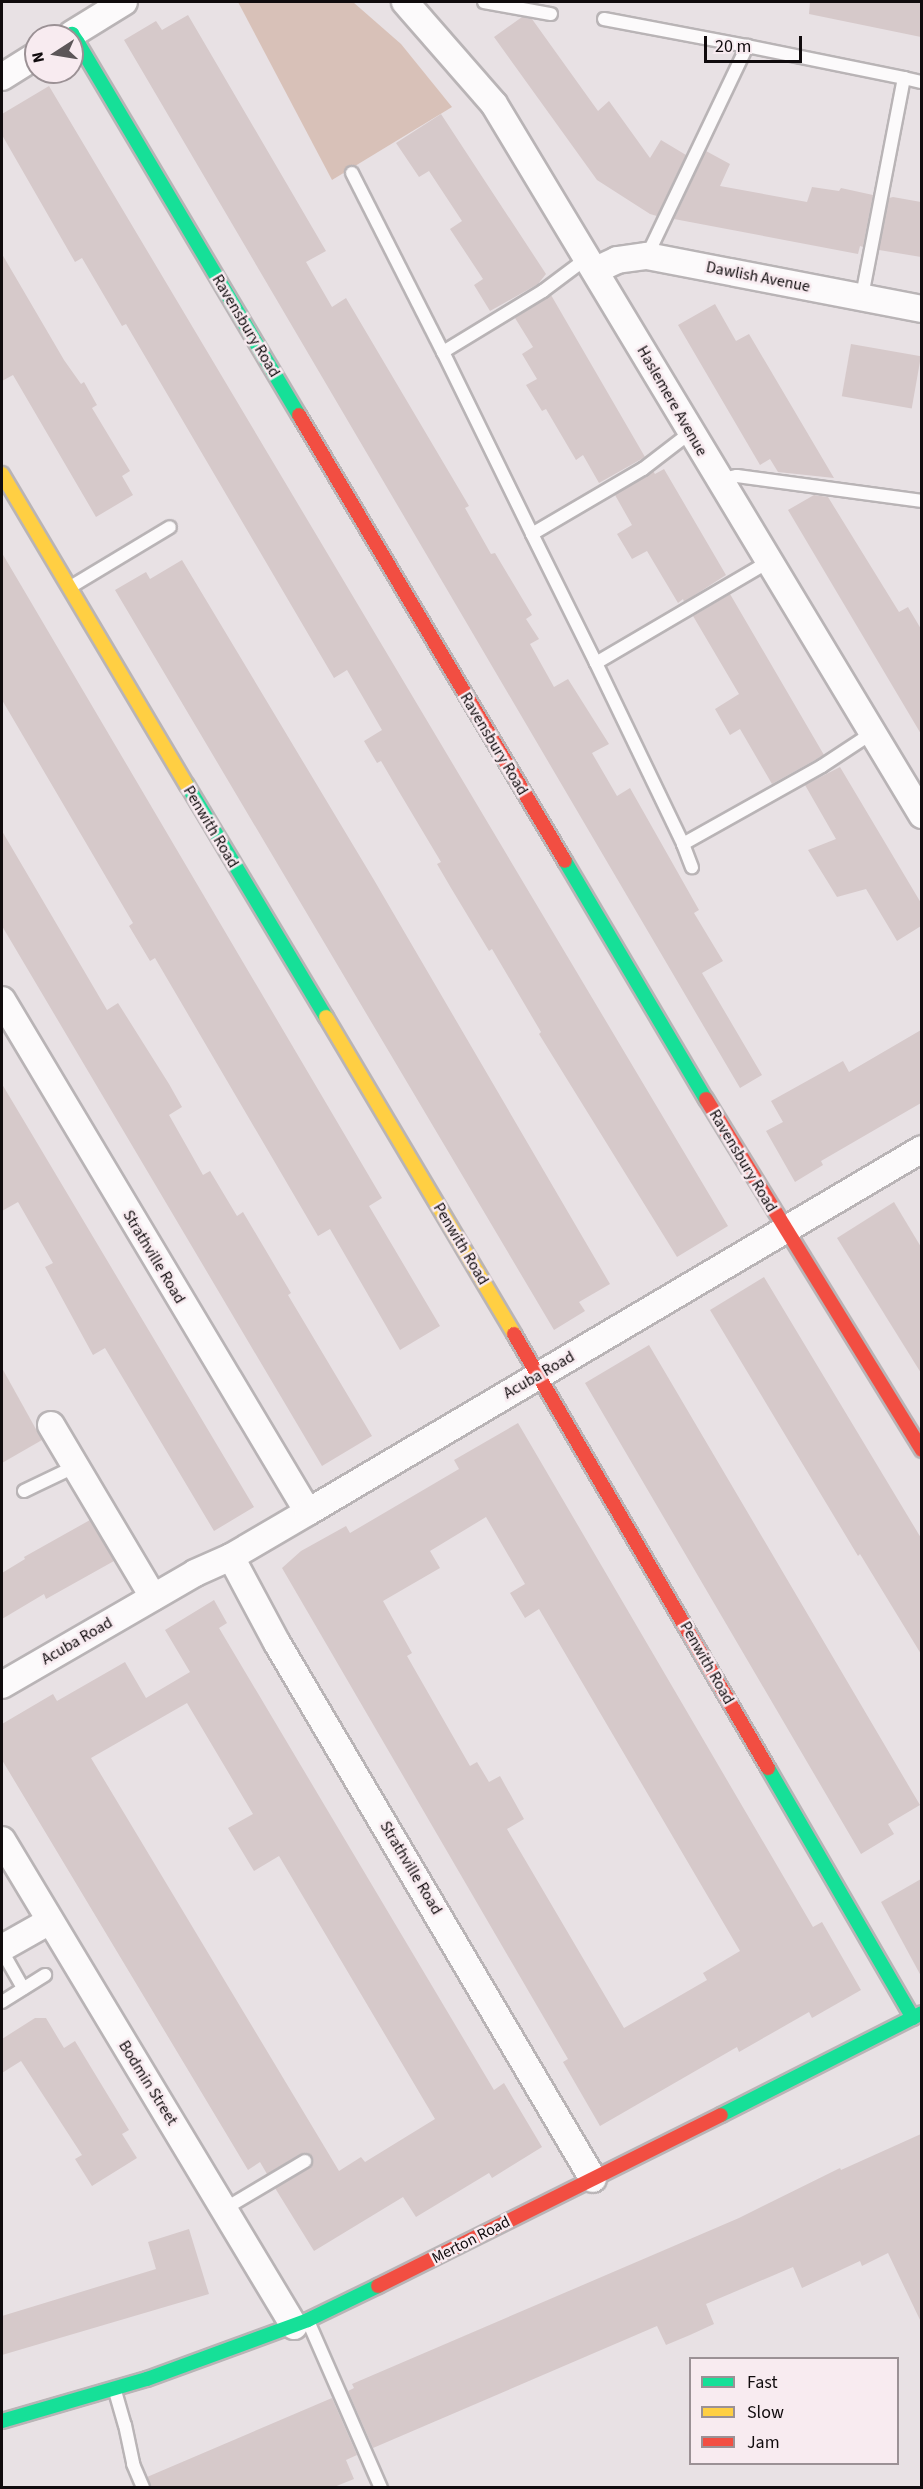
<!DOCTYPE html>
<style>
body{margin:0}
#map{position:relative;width:923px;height:2489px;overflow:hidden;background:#e8e1e4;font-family:"Source Sans 3",sans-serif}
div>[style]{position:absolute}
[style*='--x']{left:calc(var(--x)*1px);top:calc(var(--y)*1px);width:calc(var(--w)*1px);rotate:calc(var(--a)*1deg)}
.green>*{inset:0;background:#d8c1b8}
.building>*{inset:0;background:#d6c9ca;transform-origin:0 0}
.roads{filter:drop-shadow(2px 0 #b9b4b6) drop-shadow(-2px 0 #b9b4b6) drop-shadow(0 2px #b9b4b6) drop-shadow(0 -2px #b9b4b6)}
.lane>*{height:12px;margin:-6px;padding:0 6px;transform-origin:6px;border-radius:6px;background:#fcfafb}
.street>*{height:26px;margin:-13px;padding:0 13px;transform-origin:13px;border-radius:13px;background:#fcfafb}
.fast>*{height:14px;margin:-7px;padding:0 7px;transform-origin:7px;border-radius:7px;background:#16e098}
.slow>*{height:14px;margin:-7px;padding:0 7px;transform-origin:7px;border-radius:7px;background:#ffcf43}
.jam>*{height:14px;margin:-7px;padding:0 7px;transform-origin:7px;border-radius:7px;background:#f24e42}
span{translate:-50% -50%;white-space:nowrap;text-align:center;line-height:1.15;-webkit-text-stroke:5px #f8ebf0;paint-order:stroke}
.street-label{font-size:16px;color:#100b0d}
.frame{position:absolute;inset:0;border:3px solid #100b0d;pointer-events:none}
.legend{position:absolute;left:689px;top:2357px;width:210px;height:108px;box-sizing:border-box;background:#f8ebf0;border:2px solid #9b9195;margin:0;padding:8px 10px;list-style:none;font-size:18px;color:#100b0d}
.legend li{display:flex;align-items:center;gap:12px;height:30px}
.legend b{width:30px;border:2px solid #9b9195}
.north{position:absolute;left:24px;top:24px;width:60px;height:60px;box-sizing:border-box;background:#f8ebf0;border:2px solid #9b9195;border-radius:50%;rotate:258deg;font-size:16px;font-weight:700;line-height:24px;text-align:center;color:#100b0d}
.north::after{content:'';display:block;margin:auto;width:21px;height:27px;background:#5c5658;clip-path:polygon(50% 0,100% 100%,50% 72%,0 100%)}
.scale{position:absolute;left:704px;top:36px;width:98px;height:27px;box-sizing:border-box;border:3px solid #100b0d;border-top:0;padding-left:8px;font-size:18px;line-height:21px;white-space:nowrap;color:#100b0d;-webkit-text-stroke:4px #f8ebf0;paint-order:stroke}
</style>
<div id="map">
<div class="green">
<div style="clip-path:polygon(238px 2px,353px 2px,401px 44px,452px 107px,332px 180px)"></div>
</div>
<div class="building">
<div style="clip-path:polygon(810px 2px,921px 2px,921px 37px,809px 14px)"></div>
<div style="clip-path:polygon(188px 15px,326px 251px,306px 262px,332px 307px,346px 298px,469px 506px,465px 508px,491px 554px,495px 553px,532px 615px,526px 619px,539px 639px,530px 644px,554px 687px,568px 679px,609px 744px,592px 753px,617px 796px,630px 788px,699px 910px,694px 913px,723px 961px,702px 973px,762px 1075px,740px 1088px,124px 40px,156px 21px,162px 30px)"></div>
<div style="clip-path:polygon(522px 17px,532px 19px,598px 111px,609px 101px,650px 158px,661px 140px,686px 155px,657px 216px,650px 214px,597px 180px,494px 37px)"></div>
<div style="clip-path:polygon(49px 86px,728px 1226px,677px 1257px,539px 1034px,541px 1032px,492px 949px,489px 951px,451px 888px,437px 864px,441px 862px,398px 790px,381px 761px,377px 763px,364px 741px,382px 730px,364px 699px,347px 670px,334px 678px,126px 324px,122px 326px,82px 258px,75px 262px,2px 135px,2px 114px)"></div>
<div style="clip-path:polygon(441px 114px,546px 274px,538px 284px,490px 311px,474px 285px,483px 279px,450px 229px,462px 221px,429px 171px,419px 177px,396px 143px)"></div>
<div style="clip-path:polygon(706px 151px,730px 164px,720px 186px,807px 202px,812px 187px,839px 191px,841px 188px,873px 195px,863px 247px,860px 246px,858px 254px,674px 219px)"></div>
<div style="clip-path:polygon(893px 197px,921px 202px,921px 257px,879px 250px,889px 198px)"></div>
<div style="clip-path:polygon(2px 254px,64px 360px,81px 384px,84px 382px,97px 405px,92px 408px,130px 471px,122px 476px,133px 495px,96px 517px,13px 375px,2px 381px)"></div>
<div style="clip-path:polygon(551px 295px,645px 457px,599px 483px,583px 455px,576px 460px,546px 409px,542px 411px,526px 385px,537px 379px,522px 354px,533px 347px,515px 318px)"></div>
<div style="clip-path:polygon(715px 304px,736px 341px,749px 334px,834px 478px,778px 472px,770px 459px,760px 465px,678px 325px)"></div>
<div style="left:851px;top:344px;width:71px;height:53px;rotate:10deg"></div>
<div style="clip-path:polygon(664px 469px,726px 575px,684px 602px,683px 599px,678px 603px,647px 551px,632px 559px,617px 534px,632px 525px,615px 495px,653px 471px,655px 474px)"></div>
<div style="clip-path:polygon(814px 495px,828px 497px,899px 612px,908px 607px,921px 629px,921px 734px,788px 510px)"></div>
<div style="clip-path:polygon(2px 553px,382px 1198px,369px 1206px,440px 1326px,400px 1350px,330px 1229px,318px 1236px,155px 958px,150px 961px,129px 926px,133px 923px,2px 700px)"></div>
<div style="clip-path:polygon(182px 560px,374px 880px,610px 1284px,579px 1302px,585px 1311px,554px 1330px,115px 590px,146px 572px,150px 579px)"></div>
<div style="clip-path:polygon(730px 594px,824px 755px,772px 784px,740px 729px,730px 735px,715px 709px,739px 694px,693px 616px)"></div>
<div style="clip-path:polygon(840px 767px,921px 903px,921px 926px,897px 941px,866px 889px,837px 897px,808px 850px,836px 839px,805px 785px)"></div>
<div style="clip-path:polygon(2px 831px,107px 1010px,118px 1003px,169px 1084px,182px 1107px,169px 1115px,203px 1175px,210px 1171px,237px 1216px,243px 1212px,291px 1293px,288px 1295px,372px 1436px,322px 1466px,2px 926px)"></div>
<div style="clip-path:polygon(921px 1030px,921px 1103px,821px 1161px,823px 1165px,795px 1182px,766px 1131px,783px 1122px,771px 1101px,843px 1061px,849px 1072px)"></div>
<div style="clip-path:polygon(2px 1084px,254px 1507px,214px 1531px,105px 1348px,93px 1355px,45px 1267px,53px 1263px,18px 1202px,2px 1211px)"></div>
<div style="clip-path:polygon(894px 1202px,921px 1247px,921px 1373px,837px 1238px)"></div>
<div style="clip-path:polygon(764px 1277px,921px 1538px,921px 1654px,860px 1554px,858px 1556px,710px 1310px)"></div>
<div style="clip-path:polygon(649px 1345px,920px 1805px,888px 1824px,894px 1834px,861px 1854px,585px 1383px)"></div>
<div style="clip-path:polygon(2px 1368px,42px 1440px,2px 1463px)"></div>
<div style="clip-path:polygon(evenodd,518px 1423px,813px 1927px,822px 1922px,861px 1990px,812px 2018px,809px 2012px,739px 2052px,737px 2047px,600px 2126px,563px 2062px,568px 2059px,282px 1568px,301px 1551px,346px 1526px,350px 1533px,459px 1469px,454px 1460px,518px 1423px,486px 1517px,525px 1584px,510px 1593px,525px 1618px,539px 1609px,740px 1951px,703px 1973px,707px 1980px,624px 2028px,507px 1829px,524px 1819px,500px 1776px,489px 1782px,477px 1762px,470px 1766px,407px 1656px,412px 1653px,383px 1601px,440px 1568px,430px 1551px,486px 1517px)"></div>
<div style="clip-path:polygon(90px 1520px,114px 1561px,46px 1599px,44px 1594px,2px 1619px,2px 1573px,25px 1559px,24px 1557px)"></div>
<div style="clip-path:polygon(evenodd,214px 1600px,227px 1623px,219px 1628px,494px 2090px,504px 2083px,542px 2147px,492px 2178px,489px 2173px,416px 2217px,403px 2197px,314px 2251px,275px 2188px,310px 2168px,313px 2161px,312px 2156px,301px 2154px,267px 2174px,260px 2162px,248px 2170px,2px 1760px,2px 1724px,53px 1694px,57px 1701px,125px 1662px,146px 1698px,190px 1672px,165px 1630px,214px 1600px,187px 1703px,253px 1814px,228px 1828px,254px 1871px,279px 1856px,435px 2119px,365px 2162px,361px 2157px,339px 2171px,91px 1758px,187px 1703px)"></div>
<div style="clip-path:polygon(921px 1879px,921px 1976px,881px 1902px)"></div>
<div style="clip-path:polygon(35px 2018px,46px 2018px,64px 2048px,75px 2041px,129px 2130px,122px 2134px,137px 2158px,92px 2186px,75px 2159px,82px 2155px,21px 2061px,2px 2073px,2px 2039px)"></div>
<div style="clip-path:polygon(921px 2134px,921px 2322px,888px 2253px,862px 2266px,860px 2261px,802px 2288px,793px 2267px,706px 2304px,714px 2324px,690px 2335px,666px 2345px,657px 2326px,373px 2448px,348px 2391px,354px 2388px,352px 2384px,739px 2218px,840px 2168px,841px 2170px)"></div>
<div style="clip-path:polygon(189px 2229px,209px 2294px,2px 2355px,2px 2316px,156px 2269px,148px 2242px)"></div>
<div style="clip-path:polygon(332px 2398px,357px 2455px,346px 2460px,354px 2479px,334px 2487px,151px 2487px,147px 2477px)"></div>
</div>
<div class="roads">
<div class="lane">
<div style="--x:484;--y:2;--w:68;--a:10.2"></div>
<div style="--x:604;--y:19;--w:146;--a:10.7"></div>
<div style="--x:352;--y:173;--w:201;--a:63.1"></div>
<div style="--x:443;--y:352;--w:117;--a:-31.4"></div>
<div style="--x:543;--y:291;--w:55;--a:-36.9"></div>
<div style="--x:647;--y:256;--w:233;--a:-64.5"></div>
<div style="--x:747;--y:46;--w:160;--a:11.5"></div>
<div style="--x:862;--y:296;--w:222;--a:-79.1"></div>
<div style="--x:904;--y:78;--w:18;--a:13"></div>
<div style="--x:443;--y:352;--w:203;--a:63.9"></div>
<div style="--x:532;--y:534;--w:129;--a:-30.4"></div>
<div style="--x:643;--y:469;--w:59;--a:-37.5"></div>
<div style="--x:719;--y:480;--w:18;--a:-13"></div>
<div style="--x:737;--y:476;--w:187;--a:7.7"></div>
<div style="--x:532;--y:534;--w:144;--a:63.6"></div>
<div style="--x:596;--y:663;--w:199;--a:-30.4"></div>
<div style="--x:72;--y:586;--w:114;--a:-31"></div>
<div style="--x:596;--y:663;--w:201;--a:64.3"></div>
<div style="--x:683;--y:844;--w:159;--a:-29.3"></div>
<div style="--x:822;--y:766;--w:60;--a:-33.4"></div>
<div style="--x:683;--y:844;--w:25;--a:69"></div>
<div style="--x:24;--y:1491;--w:55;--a:-25.6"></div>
<div style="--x:2;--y:1951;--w:43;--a:60.4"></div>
<div style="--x:2;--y:2002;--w:51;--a:-32.1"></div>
<div style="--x:226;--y:2208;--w:92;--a:-30.7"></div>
<div style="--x:308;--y:2321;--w:182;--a:66.4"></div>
<div style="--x:115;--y:2391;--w:35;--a:74"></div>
<div style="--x:125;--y:2425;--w:40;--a:78"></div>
<div style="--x:133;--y:2464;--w:26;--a:67"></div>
</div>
<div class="street">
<div style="--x:405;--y:2;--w:135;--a:48.9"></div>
<div style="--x:494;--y:104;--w:830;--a:58.95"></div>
<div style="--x:72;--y:34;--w:61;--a:-31.6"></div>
<div style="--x:2;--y:77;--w:40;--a:-32"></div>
<div style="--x:596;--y:270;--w:23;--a:-25"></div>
<div style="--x:617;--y:260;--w:30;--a:-8"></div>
<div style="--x:647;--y:256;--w:280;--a:10.9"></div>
<div style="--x:2;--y:1000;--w:596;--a:59.14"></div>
<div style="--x:51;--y:1425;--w:200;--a:59.3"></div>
<div style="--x:231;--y:1557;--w:98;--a:61.9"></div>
<div style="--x:277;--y:1643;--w:622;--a:59.48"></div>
<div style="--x:2;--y:1685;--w:223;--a:-30.1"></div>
<div style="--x:195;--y:1573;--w:39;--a:-24"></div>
<div style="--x:231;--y:1557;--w:89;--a:-30.3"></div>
<div style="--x:308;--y:1512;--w:713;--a:-30.59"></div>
<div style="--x:2;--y:1840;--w:567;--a:59"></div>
<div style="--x:2;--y:1948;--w:55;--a:-29.4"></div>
</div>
<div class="fast">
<div style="--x:69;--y:36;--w:4;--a:-34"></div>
<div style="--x:72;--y:34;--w:11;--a:56"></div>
<div style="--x:78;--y:43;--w:433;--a:59.3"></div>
<div style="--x:187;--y:785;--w:270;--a:59.1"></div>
<div style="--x:565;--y:861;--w:277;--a:59.4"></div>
<div style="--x:768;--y:1768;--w:289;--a:59.9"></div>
<div style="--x:721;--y:2115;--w:225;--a:-26.9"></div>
<div style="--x:2;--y:2421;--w:151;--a:-16.2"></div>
<div style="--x:147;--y:2379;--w:171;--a:-20.1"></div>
<div style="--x:308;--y:2320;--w:78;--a:-25.9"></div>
</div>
<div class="slow">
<div style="--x:2;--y:474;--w:362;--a:59.3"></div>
<div style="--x:326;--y:1017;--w:369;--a:59.3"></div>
</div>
<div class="jam">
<div style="--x:299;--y:415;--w:519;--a:59.19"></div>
<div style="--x:706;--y:1099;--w:412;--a:58.4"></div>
<div style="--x:514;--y:1334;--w:503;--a:59.66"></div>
<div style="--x:378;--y:2286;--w:383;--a:-26.5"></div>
</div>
</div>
<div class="street-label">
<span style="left:758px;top:277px;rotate:11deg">Dawlish Avenue</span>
<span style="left:246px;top:326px;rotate:59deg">Ravensbury Road</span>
<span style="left:672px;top:401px;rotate:60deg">Haslemere Avenue</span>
<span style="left:494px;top:744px;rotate:59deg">Ravensbury Road</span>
<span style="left:211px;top:827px;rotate:59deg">Penwith Road</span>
<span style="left:743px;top:1161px;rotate:59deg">Ravensbury Road</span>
<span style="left:461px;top:1244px;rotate:59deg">Penwith Road</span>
<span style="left:154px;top:1257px;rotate:59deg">Strathville Road</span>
<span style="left:539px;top:1375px;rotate:-30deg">Acuba Road</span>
<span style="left:77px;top:1641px;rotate:-30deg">Acuba Road</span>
<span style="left:707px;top:1663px;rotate:60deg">Penwith Road</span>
<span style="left:411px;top:1868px;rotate:59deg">Strathville Road</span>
<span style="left:148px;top:2083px;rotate:58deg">Bodmin Street</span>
<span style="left:471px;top:2240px;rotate:-27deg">Merton Road</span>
</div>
<div class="frame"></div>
<ul class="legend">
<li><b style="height:8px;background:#16e098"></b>Fast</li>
<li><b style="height:8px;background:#ffcf43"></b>Slow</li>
<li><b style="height:8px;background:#f24e42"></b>Jam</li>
</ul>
<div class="north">N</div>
<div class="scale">20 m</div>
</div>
